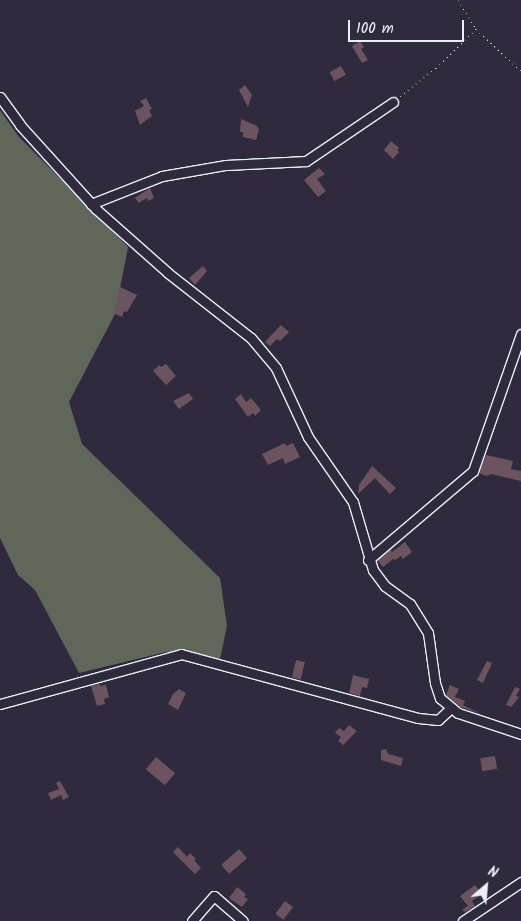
<!DOCTYPE html>
<style>
body{margin:0}
#map{position:relative;width:521px;height:921px;overflow:hidden;background:#2f2a3d;font-family:Kalam,sans-serif}
div>[style]{position:absolute}
[style*='--x']{left:calc(var(--x)*1px);top:calc(var(--y)*1px);width:calc(var(--w)*1px);rotate:calc(var(--a)*1deg)}
.green>*{inset:0;background:#60675a}
.building>*{inset:0;background:#6b545f;transform-origin:0 0}
.path>*{height:1px;margin-top:-0.5px;transform-origin:0;background:repeating-linear-gradient(90deg,#e8f1f8 0 1px,transparent 0 5px)}
.roads{filter:drop-shadow(1px 0 #e8f1f8) drop-shadow(-1px 0 #e8f1f8) drop-shadow(0 1px #e8f1f8) drop-shadow(0 -1px #e8f1f8)}
.minor>*{height:9px;margin:-4.5px;padding:0 4.5px;transform-origin:4.5px;border-radius:4.5px;background:#2f2a3d}
span{translate:-50% -50%;white-space:nowrap;text-align:center;line-height:1.15;-webkit-text-stroke:4px #2f2a3d;paint-order:stroke}
.north{position:absolute;left:461px;top:861px;width:50px;height:50px;-webkit-text-stroke:4px #2f2a3d;paint-order:stroke;rotate:27deg;font-size:14px;font-weight:700;line-height:20px;text-align:center;color:#e8f1f8}
.north::after{content:'';display:block;margin:auto;width:18px;height:22px;background:#e8f1f8;clip-path:polygon(50% 0,100% 100%,50% 72%,0 100%)}
.scale{position:absolute;left:348px;top:20px;width:116px;height:22px;box-sizing:border-box;border:2px solid #e8f1f8;border-top:0;padding-left:6px;font-size:15px;line-height:18px;white-space:nowrap;color:#e8f1f8;-webkit-text-stroke:4px #2f2a3d;paint-order:stroke}
</style>
<div id="map">
<div class="green">
<div style="clip-path:polygon(0 110px,19px 137px,128px 247px,115px 314px,69px 402px,82px 444px,220px 578px,227px 626px,220px 659px,166px 652px,79px 673px,35px 590px,18px 575px,0 538px)"></div>
</div>
<div class="building">
<div style="clip-path:polygon(360px 41px,364px 47px,361px 49px,368px 60px,362px 63px,352px 46px)"></div>
<div style="left:341px;top:66px;width:10px;height:13px;rotate:61deg"></div>
<div style="clip-path:polygon(245px 85px,252px 95px,248px 107px,239px 90px)"></div>
<div style="clip-path:polygon(146px 98px,152px 109px,149px 110px,152px 116px,140px 125px,135px 111px,144px 106px,140px 101px)"></div>
<div style="clip-path:polygon(241px 119px,257px 126px,259px 130px,256px 140px,243px 137px,243px 132px,240px 132px)"></div>
<div style="clip-path:polygon(391px 141px,399px 148px,397px 150px,399px 152px,393px 159px,384px 150px)"></div>
<div style="clip-path:polygon(319px 168px,325px 174px,317px 179px,326px 191px,318px 197px,304px 180px)"></div>
<div style="clip-path:polygon(150px 188px,154px 198px,148px 201px,147px 198px,139px 203px,135px 198px)"></div>
<div style="clip-path:polygon(203px 266px,207px 271px,195px 285px,189px 278px)"></div>
<div style="clip-path:polygon(120px 287px,137px 295px,127px 312px,124px 311px,122px 317px,115px 314px)"></div>
<div style="clip-path:polygon(281px 325px,289px 332px,280px 341px,277px 339px,270px 346px,265px 342px)"></div>
<div style="clip-path:polygon(166px 364px,176px 376px,166px 385px,153px 371px,159px 365px,161px 367px)"></div>
<div style="clip-path:polygon(189px 393px,193px 399px,179px 409px,173px 401px)"></div>
<div style="clip-path:polygon(241px 394px,246px 402px,251px 398px,261px 410px,255px 416px,253px 413px,248px 417px,235px 399px)"></div>
<div style="clip-path:polygon(285px 443px,286px 446px,293px 443px,300px 457px,285px 464px,283px 458px,268px 465px,262px 454px)"></div>
<div style="clip-path:polygon(486px 455px,513px 461px,511px 469px,521px 471px,521px 481px,491px 474px,486px 476px,481px 474px,479px 472px)"></div>
<div style="clip-path:polygon(372px 466px,396px 488px,390px 494px,375px 478px,358px 494px,359px 485px)"></div>
<div style="clip-path:polygon(405px 542px,412px 552px,403px 559px,401px 556px,395px 560px,393px 559px,383px 567px,377px 560px,390px 549px,392px 552px)"></div>
<div style="left:296px;top:660px;width:9px;height:18px;rotate:13deg"></div>
<div style="clip-path:polygon(487px 661px,492px 663px,483px 683px,477px 680px)"></div>
<div style="clip-path:polygon(353px 675px,369px 679px,367px 688px,362px 687px,360px 696px,349px 693px)"></div>
<div style="clip-path:polygon(100px 684px,100px 686px,106px 685px,109px 697px,104px 699px,105px 704px,97px 706px,91px 686px)"></div>
<div style="clip-path:polygon(450px 685px,459px 689px,455px 697px,465px 701px,463px 705px,481px 714px,461px 707px,446px 695px)"></div>
<div style="clip-path:polygon(515px 687px,520px 689px,516px 696px,519px 697px,511px 707px,506px 705px)"></div>
<div style="clip-path:polygon(179px 689px,186px 693px,178px 710px,168px 704px,173px 694px)"></div>
<div style="clip-path:polygon(349px 725px,357px 731px,343px 745px,338px 741px,341px 737px,335px 733px,339px 728px,344px 731px)"></div>
<div style="clip-path:polygon(386px 749px,388px 754px,403px 758px,401px 766px,381px 760px,381px 750px)"></div>
<div style="left:495px;top:756px;width:13px;height:15px;rotate:81deg"></div>
<div style="left:156px;top:757px;width:25px;height:16px;rotate:40deg"></div>
<div style="clip-path:polygon(60px 781px,69px 797px,63px 800px,61px 795px,51px 800px,48px 793px,59px 789px,56px 783px)"></div>
<div style="clip-path:polygon(178px 847px,187px 857px,190px 853px,196px 859px,194px 860px,201px 868px,195px 874px,173px 852px)"></div>
<div style="left:239px;top:849px;width:12px;height:24px;rotate:48deg"></div>
<div style="clip-path:polygon(475px 885px,482px 894px,472px 901px,475px 906px,465px 912px,462px 910px,468px 906px,460px 896px)"></div>
<div style="clip-path:polygon(237px 887px,246px 894px,244px 897px,248px 899px,242px 907px,229px 898px)"></div>
<div style="left:285px;top:901px;width:10px;height:16px;rotate:37deg"></div>
</div>
<div class="path">
<div style="--x:458;--y:0;--w:34;--a:58"></div>
<div style="--x:476;--y:29;--w:62;--a:43"></div>
<div style="--x:400;--y:96;--w:46;--a:-37.9"></div>
<div style="--x:436;--y:68;--w:56;--a:-44.3"></div>
</div>
<div class="roads">
<div class="minor">
<div style="--x:0;--y:97;--w:34;--a:54"></div>
<div style="--x:20;--y:125;--w:113;--a:47.9"></div>
<div style="--x:96;--y:209;--w:96;--a:41.6"></div>
<div style="--x:168;--y:273;--w:105;--a:38.1"></div>
<div style="--x:251;--y:338;--w:39;--a:50"></div>
<div style="--x:276;--y:368;--w:76;--a:65.1"></div>
<div style="--x:308;--y:437;--w:79;--a:55.3"></div>
<div style="--x:353;--y:502;--w:71;--a:73.6"></div>
<div style="--x:373;--y:570;--w:20;--a:53"></div>
<div style="--x:385;--y:586;--w:31;--a:36"></div>
<div style="--x:410;--y:604;--w:34;--a:58"></div>
<div style="--x:428;--y:633;--w:50;--a:82"></div>
<div style="--x:435;--y:683;--w:16;--a:72"></div>
<div style="--x:440;--y:698;--w:23;--a:40"></div>
<div style="--x:458;--y:713;--w:66;--a:18.4"></div>
<div style="--x:91;--y:204;--w:76;--a:-21.5"></div>
<div style="--x:162;--y:176;--w:65;--a:-9.8"></div>
<div style="--x:226;--y:165;--w:80;--a:-2.9"></div>
<div style="--x:306;--y:161;--w:105;--a:-34.1"></div>
<div style="--x:368;--y:560;--w:138;--a:-40.3"></div>
<div style="--x:473;--y:471;--w:145;--a:-70.7"></div>
<div style="--x:0;--y:704;--w:188;--a:-15.4"></div>
<div style="--x:181;--y:654;--w:245;--a:15.1"></div>
<div style="--x:418;--y:718;--w:20;--a:6"></div>
<div style="--x:438;--y:720;--w:16;--a:-43"></div>
<div style="--x:192;--y:921;--w:33;--a:-49"></div>
<div style="--x:214;--y:896;--w:38;--a:41"></div>
<div style="--x:463;--y:921;--w:70;--a:-33.9"></div>
</div>
</div>
<div class="north">N</div>
<div class="scale">100 m</div>
</div>
